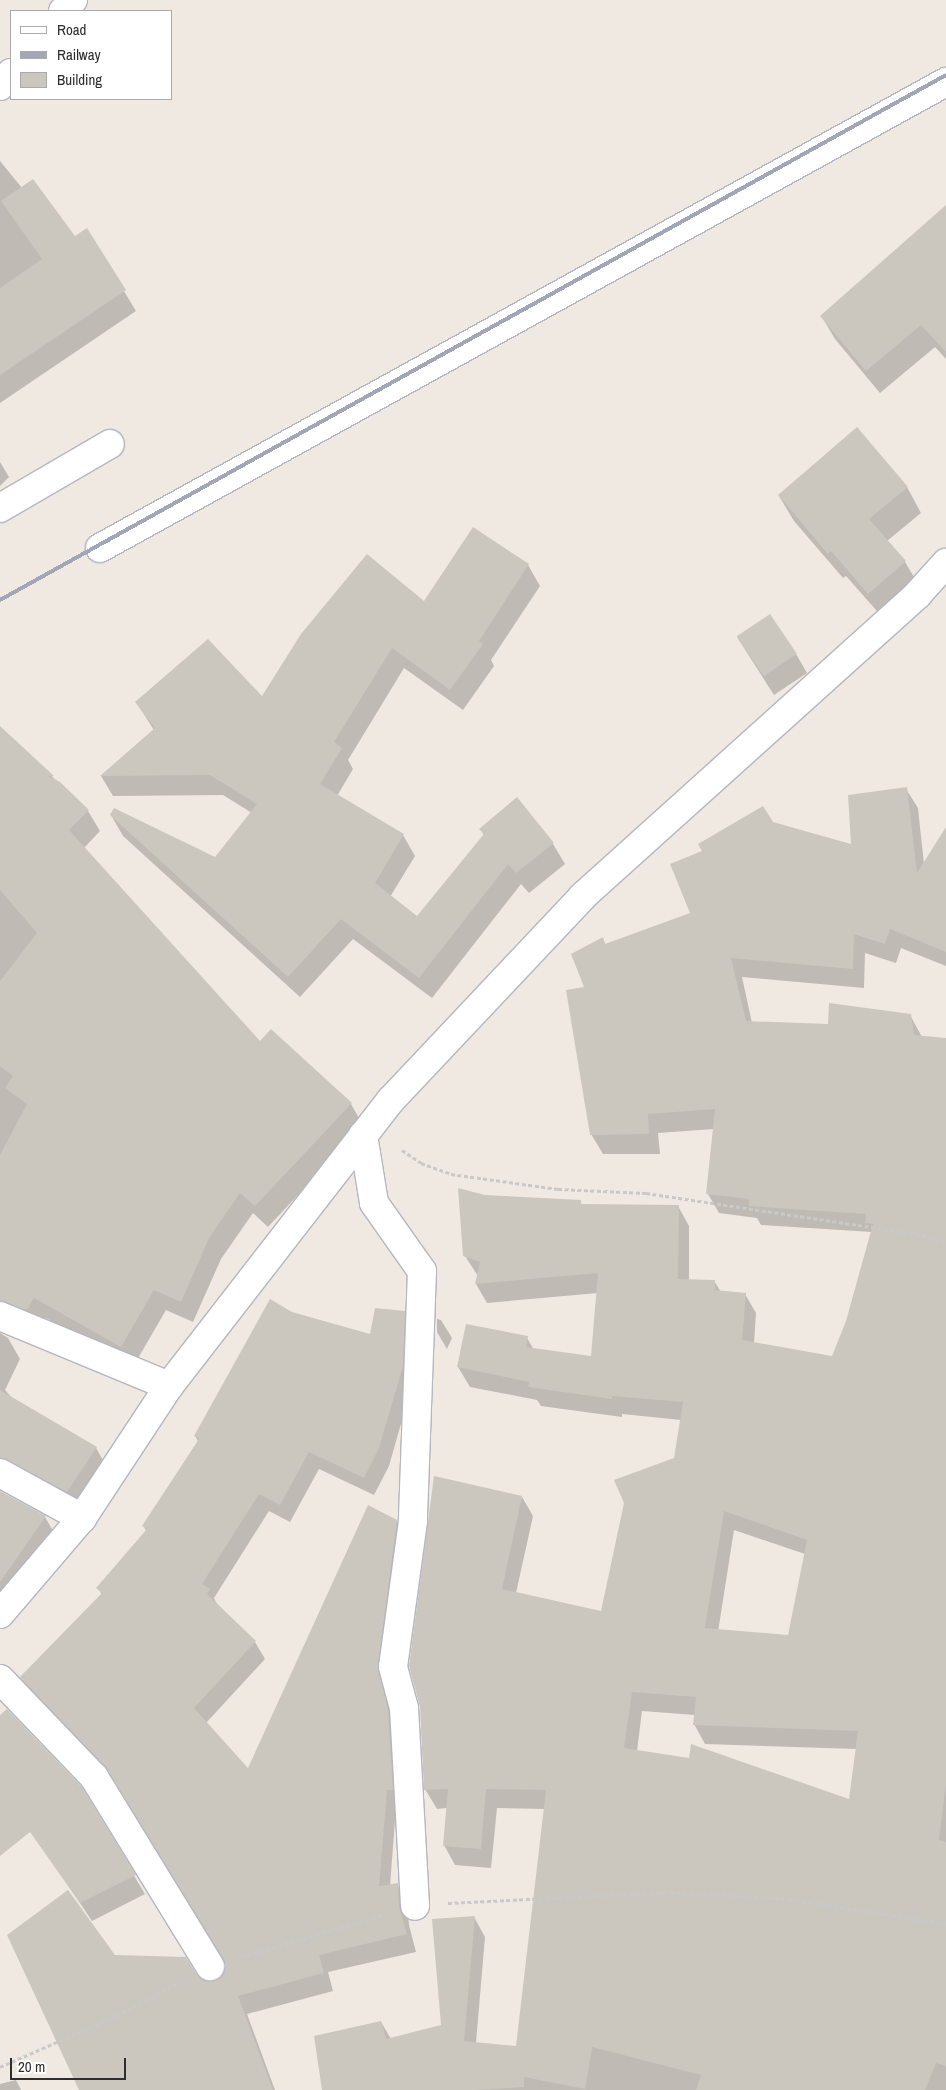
<!DOCTYPE html>
<style>
body{margin:0}
#map{position:relative;width:946px;height:2090px;overflow:hidden;background:#efe9e1;font-family:"Archivo Narrow",sans-serif}
div>[style]{position:absolute}
[style*='--x']{left:calc(var(--x)*1px);top:calc(var(--y)*1px);width:calc(var(--w)*1px);rotate:calc(var(--a)*1deg)}
.shadow>*{inset:0;background:#0003}
.building>*{inset:0;background:#cbc7bf;transform-origin:0 0}
.path>*{height:3px;margin-top:-1.5px;transform-origin:0;background:repeating-linear-gradient(90deg,#c9c9c9 0 4px,transparent 0 6.5px)}
.roads{filter:drop-shadow(1px 0 #b4b7c1) drop-shadow(-1px 0 #b4b7c1) drop-shadow(0 1px #b4b7c1) drop-shadow(0 -1px #b4b7c1)}
.minor>*{height:28px;margin:-14px;padding:0 14px;transform-origin:14px;border-radius:14px;background:#fff}
.rail>*{height:4px;margin:-2px;padding:0 2px;transform-origin:2px;border-radius:2px;background:#a3a6b8}
span{translate:-50% -50%;white-space:nowrap;text-align:center;line-height:1.15;-webkit-text-stroke:4.5px #fff;paint-order:stroke}
.legend{position:absolute;left:10px;top:10px;width:162px;height:90px;box-sizing:border-box;background:#fff;border:1px solid #ababab;margin:0;padding:6px 9px;list-style:none;font-size:15px;color:#2e2e2e}
.legend li{display:flex;align-items:center;gap:10px;height:25px}
.legend b{width:25px;border:1px solid #ababab}
.scale{position:absolute;left:10px;top:2058px;width:116px;height:22px;box-sizing:border-box;border:2px solid #2e2e2e;border-top:0;padding-left:6px;font-size:15px;line-height:18px;white-space:nowrap;color:#2e2e2e;-webkit-text-stroke:4px #fff;paint-order:stroke}
</style>
<div id="map">
<div class="shadow">
<div style="clip-path:polygon(0 161px,22px 188px,74px 238px,87px 230px,136px 311px,0 403px)"></div>
<div style="clip-path:polygon(946px 207px,946px 359px,935px 347px,880px 393px,835px 339px,822px 317px)"></div>
<div style="clip-path:polygon(0 462px,9px 477px,0 486px)"></div>
<div style="clip-path:polygon(907px 487px,921px 513px,887px 541px,905px 562px,920px 587px,884px 619px,846px 576px,843px 578px,794px 521px,779px 496px)"></div>
<div style="clip-path:polygon(528px 565px,540px 586px,491px 660px,494px 666px,463px 710px,404px 668px,348px 760px,353px 769px,337px 796px,403px 835px,415px 856px,390px 897px,418px 918px,484px 836px,481px 829px,553px 844px,565px 864px,529px 893px,521px 884px,432px 998px,353px 939px,300px 997px,123px 836px,111px 815px,215px 858px,252px 813px,223px 795px,113px 796px,101px 776px,154px 730px,136px 702px,263px 698px,424px 603px)"></div>
<div style="clip-path:polygon(737px 637px,796px 654px,807px 673px,774px 695px)"></div>
<div style="clip-path:polygon(13px 739px,88px 811px,100px 831px,84px 848px,260px 1043px,351px 1104px,363px 1125px,268px 1227px,253px 1213px,221px 1259px,193px 1322px,166px 1310px,133px 1367px,46px 1318px,39px 1331px,0 1328px,0 753px)"></div>
<div style="clip-path:polygon(evenodd,906px 789px,918px 808px,924px 864px,946px 830px,946px 966px,901px 948px,896px 963px,865px 953px,864px 988px,742px 977px,752px 1023px,829px 1026px,910px 1015px,922px 1037px,946px 1039px,946px 2090px,324px 2090px,381px 2022px,391px 2039px,442px 2026px,474px 1917px,485px 1937px,476px 2043px,517px 2047px,545px 1809px,497px 1808px,491px 1868px,455px 1865px,444px 1845px,447px 1808px,437px 1809px,425px 1789px,522px 1497px,533px 1516px,516px 1593px,602px 1612px,675px 1459px,681px 1420px,622px 1414px,622px 1417px,541px 1406px,537px 1400px,470px 1387px,458px 1367px,527px 1338px,534px 1350px,592px 1357px,598px 1293px,487px 1303px,476px 1284px,478px 1276px,465px 1256px,484px 1196px,580px 1201px,582px 1205px,678px 1206px,689px 1226px,689px 1280px,714px 1281px,721px 1292px,745px 1294px,756px 1313px,754px 1343px,833px 1357px,847px 1322px,872px 1232px,761px 1225px,757px 1218px,719px 1213px,708px 1194px,714px 1129px,658px 1133px,660px 1154px,603px 1154px,591px 1134px,585px 988px,602px 939px,606px 945px,692px 914px,772px 824px,852px 846px,906px 789px,734px 1530px,805px 1554px,789px 1637px,718px 1632px,734px 1530px,906px 789px,642px 1711px,695px 1715px,694px 1724px,705px 1744px,857px 1749px,850px 1801px,637px 1751px,642px 1711px)"></div>
<div style="clip-path:polygon(404px 1312px,414px 1329px,412px 1385px,389px 1466px,374px 1495px,319px 1469px,290px 1522px,269px 1511px,214px 1598px,219px 1608px,255px 1642px,265px 1659px,206px 1723px,249px 1771px,396px 1521px,407px 1539px,396px 1807px,390px 1886px,397px 1884px,407px 1902px,409px 1925px,416px 1952px,328px 1972px,333px 1991px,247px 2014px,275px 2090px,80px 2090px,114px 1956px,196px 1975px,210px 1983px,219px 1980px,227px 1966px,127px 1799px,123px 1740px,96px 1762px,32px 1695px,21px 1677px,102px 1595px,98px 1588px,146px 1531px,144px 1526px,198px 1441px,195px 1436px,292px 1313px,371px 1335px)"></div>
<div style="clip-path:polygon(437px 1319px,441px 1320px,452px 1338px,447px 1349px,437px 1332px)"></div>
<div style="clip-path:polygon(0 1333px,8px 1338px,20px 1359px,5px 1390px,12px 1398px,96px 1448px,108px 1469px,79px 1512px,0 1485px)"></div>
<div style="clip-path:polygon(0 1492px,45px 1517px,57px 1538px,0 1618px)"></div>
<div style="clip-path:polygon(92px 1806px,145px 1894px,92px 1921px,45px 1851px)"></div>
<div style="clip-path:polygon(16px 2080px,21px 2090px,0 2090px,0 2084px)"></div>
</div>
<div class="building">
<div style="clip-path:polygon(33px 179px,75px 236px,87px 228px,126px 290px,0 375px,0 288px,42px 259px,1px 201px)"></div>
<div style="clip-path:polygon(946px 205px,946px 352px,921px 325px,866px 371px,820px 316px)"></div>
<div style="clip-path:polygon(857px 427px,908px 487px,869px 519px,906px 561px,868px 594px,831px 551px,828px 554px,778px 495px)"></div>
<div style="clip-path:polygon(473px 527px,529px 564px,479px 641px,483px 644px,450px 690px,392px 648px,334px 742px,342px 748px,320px 784px,404px 834px,375px 883px,417px 916px,484px 834px,479px 829px,517px 797px,554px 843px,516px 873px,508px 864px,419px 978px,341px 919px,288px 977px,110px 815px,114px 808px,215px 857px,257px 804px,210px 775px,100px 776px,155px 728px,135px 702px,208px 639px,262px 696px,301px 634px,367px 554px,424px 601px)"></div>
<div style="left:770px;top:614px;width:48px;height:40px;rotate:56deg"></div>
<div style="clip-path:polygon(0 726px,54px 776px,48px 776px,60px 782px,89px 810px,69px 830px,260px 1041px,271px 1029px,352px 1103px,255px 1206px,240px 1193px,209px 1238px,181px 1302px,154px 1290px,121px 1347px,34px 1298px,27px 1310px,0 1301px,0 1155px,27px 1104px,5px 1088px,13px 1076px,0 1066px,0 981px,37px 933px,0 890px)"></div>
<div style="clip-path:polygon(evenodd,907px 787px,917px 873px,946px 827px,946px 952px,890px 929px,885px 944px,854px 934px,853px 969px,731px 958px,746px 1021px,828px 1024px,829px 1003px,911px 1014px,914px 1035px,946px 1038px,946px 1783px,939px 1840px,946px 1842px,946px 2066px,936px 2063px,925px 2090px,696px 2090px,701px 2075px,592px 2047px,585px 2089px,524px 2077px,524px 2087px,476px 2090px,322px 2090px,314px 2036px,381px 2021px,386px 2039px,441px 2025px,432px 1919px,475px 1916px,464px 2041px,516px 2046px,546px 1790px,486px 1789px,481px 1849px,443px 1846px,448px 1789px,424px 1790px,420px 1707px,409px 1666px,434px 1476px,522px 1496px,502px 1589px,601px 1611px,624px 1503px,614px 1480px,674px 1458px,683px 1402px,612px 1396px,612px 1399px,528px 1387px,529px 1382px,457px 1367px,466px 1324px,528px 1336px,526px 1347px,591px 1356px,598px 1273px,475px 1284px,480px 1262px,463px 1256px,458px 1188px,485px 1195px,581px 1200px,581px 1204px,679px 1205px,678px 1279px,715px 1280px,715px 1290px,746px 1293px,742px 1340px,832px 1356px,846px 1321px,873px 1224px,865px 1223px,866px 1214px,749px 1206px,749px 1199px,706px 1194px,715px 1109px,648px 1114px,649px 1134px,590px 1135px,566px 990px,584px 987px,571px 954px,603px 937px,605px 944px,690px 913px,670px 864px,702px 851px,698px 844px,763px 806px,773px 822px,851px 844px,848px 795px,907px 787px,724px 1511px,807px 1540px,788px 1635px,705px 1628px,724px 1511px,907px 787px,632px 1692px,696px 1697px,693px 1725px,858px 1731px,849px 1799px,691px 1744px,689px 1758px,624px 1748px,632px 1692px)"></div>
<div style="clip-path:polygon(270px 1299px,292px 1312px,370px 1334px,375px 1308px,405px 1311px,403px 1366px,379px 1448px,364px 1478px,309px 1452px,280px 1505px,259px 1494px,202px 1584px,210px 1589px,207px 1594px,256px 1641px,194px 1708px,248px 1768px,368px 1505px,397px 1520px,378px 1665px,388px 1710px,393px 1790px,387px 1790px,379px 1886px,398px 1883px,399px 1907px,407px 1934px,319px 1955px,324px 1973px,238px 1996px,273px 2090px,79px 2090px,7px 1935px,68px 1890px,115px 1955px,186px 1957px,197px 1975px,210px 1982px,219px 1979px,226px 1965px,107px 1769px,20px 1677px,102px 1593px,96px 1588px,147px 1529px,142px 1526px,199px 1439px,194px 1436px)"></div>
<div style="clip-path:polygon(0 1390px,97px 1447px,67px 1492px,0 1457px)"></div>
<div style="clip-path:polygon(0 1491px,46px 1516px,0 1582px)"></div>
<div style="clip-path:polygon(7px 1709px,82px 1787px,136px 1875px,80px 1903px,30px 1832px,0 1856px,0 1715px)"></div>
</div>
<div class="path">
<div style="--x:402;--y:1150;--w:23;--a:34"></div>
<div style="--x:421;--y:1163;--w:32;--a:20"></div>
<div style="--x:451;--y:1174;--w:108;--a:8"></div>
<div style="--x:558;--y:1189;--w:88;--a:2.6"></div>
<div style="--x:646;--y:1193;--w:273;--a:8.6"></div>
<div style="--x:916;--y:1234;--w:31;--a:15"></div>
<div style="--x:448;--y:1903;--w:222;--a:-2.8"></div>
<div style="--x:670;--y:1892;--w:119;--a:3.4"></div>
<div style="--x:789;--y:1899;--w:159;--a:9"></div>
<div style="--x:241;--y:1957;--w:148;--a:-16.5"></div>
<div style="--x:0;--y:2067;--w:127;--a:-23.7"></div>
<div style="--x:116;--y:2016;--w:72;--a:-28"></div>
</div>
<div class="roads">
<div class="minor">
<div style="--x:63;--y:11;--w:15;--a:-48"></div>
<div style="--x:0;--y:86;--w:17;--a:-50"></div>
<div style="--x:0;--y:508;--w:127;--a:-30.2"></div>
<div style="--x:100;--y:548;--w:966;--a:-28.85"></div>
<div style="--x:363;--y:1135;--w:69;--a:80.8"></div>
<div style="--x:374;--y:1203;--w:83;--a:54.8"></div>
<div style="--x:422;--y:1271;--w:250;--a:92.1"></div>
<div style="--x:413;--y:1521;--w:147;--a:97.8"></div>
<div style="--x:393;--y:1667;--w:42;--a:75"></div>
<div style="--x:404;--y:1708;--w:198;--a:86.8"></div>
<div style="--x:0;--y:1316;--w:183;--a:22.5"></div>
<div style="--x:0;--y:1473;--w:94;--a:28.8"></div>
<div style="--x:0;--y:1614;--w:126;--a:-49.5"></div>
<div style="--x:82;--y:1518;--w:158;--a:-56.6"></div>
<div style="--x:169;--y:1386;--w:362;--a:-52.2"></div>
<div style="--x:391;--y:1100;--w:280;--a:-46.7"></div>
<div style="--x:583;--y:896;--w:451;--a:-42"></div>
<div style="--x:918;--y:594;--w:42;--a:-47.9"></div>
<div style="--x:0;--y:1679;--w:136;--a:46.2"></div>
<div style="--x:94;--y:1777;--w:222;--a:58.5"></div>
</div>
</div>
<div class="rail">
<div style="--x:0;--y:600;--w:1082;--a:-29.03"></div>
</div>
<ul class="legend">
<li><b style="height:6px;background:#fff"></b>Road</li>
<li><b style="height:6px;background:#a3a6b8"></b>Railway</li>
<li><b style="height:14px;background:#cbc7bf"></b>Building</li>
</ul>
<div class="scale">20 m</div>
</div>
